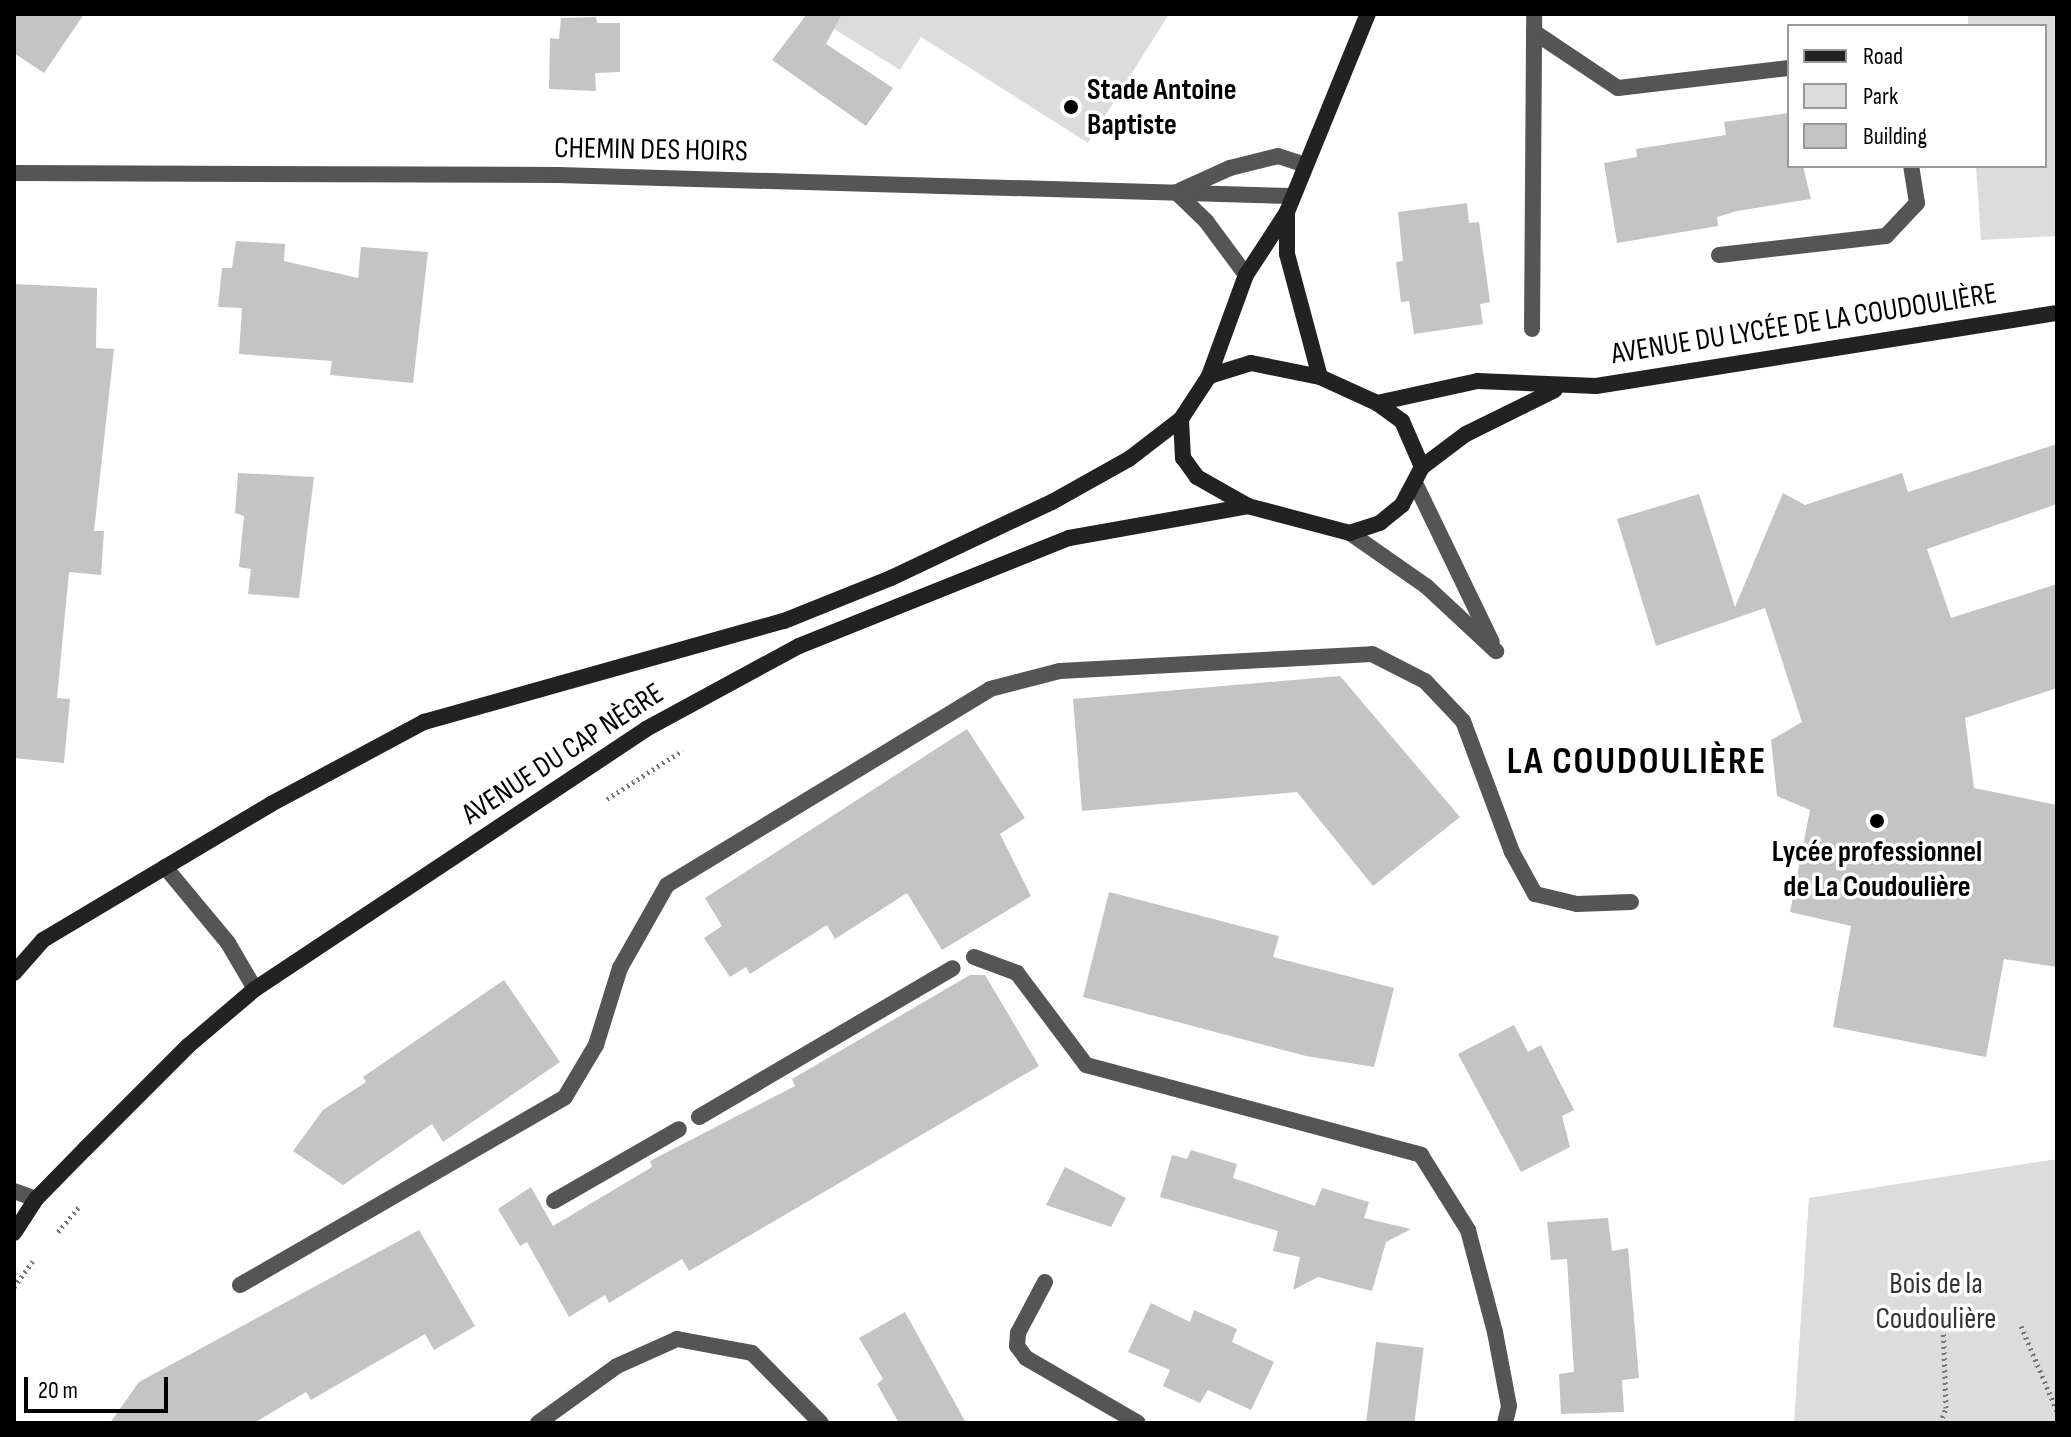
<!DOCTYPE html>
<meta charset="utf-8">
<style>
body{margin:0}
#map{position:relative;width:2071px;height:1437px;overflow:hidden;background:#fff;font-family:"Sofia Sans Condensed",sans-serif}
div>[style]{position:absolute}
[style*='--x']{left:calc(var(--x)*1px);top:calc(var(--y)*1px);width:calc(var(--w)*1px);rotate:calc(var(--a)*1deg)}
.green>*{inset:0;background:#dcdcdc}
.building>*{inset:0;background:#c4c4c4;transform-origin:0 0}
.path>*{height:5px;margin-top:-2.5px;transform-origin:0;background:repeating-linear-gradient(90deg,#777 0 2px,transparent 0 6px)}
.lane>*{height:16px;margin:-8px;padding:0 8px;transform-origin:8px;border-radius:8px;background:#555}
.street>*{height:16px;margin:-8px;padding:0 8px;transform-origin:8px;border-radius:8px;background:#555}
.secondary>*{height:16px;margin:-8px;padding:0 8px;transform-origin:8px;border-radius:8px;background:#222}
.dots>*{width:22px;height:22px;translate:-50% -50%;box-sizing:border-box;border:4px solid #fff;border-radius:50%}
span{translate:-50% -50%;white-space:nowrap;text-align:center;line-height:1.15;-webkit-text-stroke:7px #fff;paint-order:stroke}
.poi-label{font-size:30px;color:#000;font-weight:700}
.left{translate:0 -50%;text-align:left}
.street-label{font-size:30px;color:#000}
.park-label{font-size:30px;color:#333}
.district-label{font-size:38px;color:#000;font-weight:700;letter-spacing:2px}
.frame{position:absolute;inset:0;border:16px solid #000;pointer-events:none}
.legend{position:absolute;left:1787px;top:24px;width:260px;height:144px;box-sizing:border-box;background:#fff;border:2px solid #999;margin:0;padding:10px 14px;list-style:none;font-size:24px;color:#000}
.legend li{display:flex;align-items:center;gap:16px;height:40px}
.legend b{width:40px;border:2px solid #999}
.scale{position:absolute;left:24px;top:1377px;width:144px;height:36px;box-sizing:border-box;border:4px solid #000;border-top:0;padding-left:10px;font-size:24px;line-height:28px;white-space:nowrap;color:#000;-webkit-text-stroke:6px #fff;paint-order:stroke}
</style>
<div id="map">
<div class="green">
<div style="clip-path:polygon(810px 14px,1169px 14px,1088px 143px,921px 37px,900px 70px)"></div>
<div style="clip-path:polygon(1968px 14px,2057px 14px,2057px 236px,1981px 240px,1976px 166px,2045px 166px,2045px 26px,1968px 26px)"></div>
<div style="clip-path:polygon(2057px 1159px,2057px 1423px,1794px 1423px,1809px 1198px)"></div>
</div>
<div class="building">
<div style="clip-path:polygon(14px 14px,84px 14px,44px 73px,14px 53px)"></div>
<div style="clip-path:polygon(807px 14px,842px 14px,826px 44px,893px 88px,866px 126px,772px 60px)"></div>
<div style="clip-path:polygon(596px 17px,597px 23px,620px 23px,620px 72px,595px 73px,596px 91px,549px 89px,550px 38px,559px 39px,561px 18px)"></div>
<div style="clip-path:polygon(1789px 113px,1789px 166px,1803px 166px,1811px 199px,1737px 211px,1717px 217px,1718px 226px,1617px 243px,1604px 163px,1637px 157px,1636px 149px,1726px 135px,1724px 122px)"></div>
<div style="clip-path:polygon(1467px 203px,1469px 223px,1479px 222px,1483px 251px,1490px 302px,1480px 304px,1483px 324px,1414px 334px,1409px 301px,1401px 302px,1396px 262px,1403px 261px,1398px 212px)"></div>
<div style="clip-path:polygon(236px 241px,285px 244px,284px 261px,358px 278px,361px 247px,428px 252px,413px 383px,330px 375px,332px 361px,239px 354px,242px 308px,218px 307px,222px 268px,232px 268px)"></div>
<div style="clip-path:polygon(14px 284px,97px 288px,96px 348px,114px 349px,94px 531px,104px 531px,101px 575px,69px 572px,57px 698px,70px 699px,64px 763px,14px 758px)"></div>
<div style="clip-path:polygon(2057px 444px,2057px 504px,1927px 549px,1951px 618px,2057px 584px,2057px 688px,1965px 718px,1974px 788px,2057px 805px,2057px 967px,2004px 959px,1986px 1057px,1833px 1027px,1851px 926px,1790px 912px,1810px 810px,1777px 796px,1771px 740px,1802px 722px,1765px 608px,1656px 646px,1617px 519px,1699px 494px,1735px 607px,1783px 493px,1805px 505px,1902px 473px,1908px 492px)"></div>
<div style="clip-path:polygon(238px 473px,314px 477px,299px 598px,248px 594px,251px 569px,239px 567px,244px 516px,235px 513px)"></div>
<div style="clip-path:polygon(1340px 676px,1460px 817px,1373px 886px,1297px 792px,1082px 811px,1073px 699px)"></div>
<div style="clip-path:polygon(967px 729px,1025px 818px,1000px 834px,1031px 896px,942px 950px,907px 893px,835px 939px,827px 925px,750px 974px,746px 967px,730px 977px,704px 938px,722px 926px,705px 898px)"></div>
<div style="clip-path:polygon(1109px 892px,1279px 936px,1273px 957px,1394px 988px,1374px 1067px,1306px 1056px,1083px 997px)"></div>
<div style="clip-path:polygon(970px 975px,985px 975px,1039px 1066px,689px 1271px,682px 1259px,609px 1303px,605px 1295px,569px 1317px,527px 1242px,520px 1246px,498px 1209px,531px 1187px,553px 1226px,652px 1167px,650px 1161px,795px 1086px,792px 1079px)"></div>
<div style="clip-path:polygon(504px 980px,560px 1062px,443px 1142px,432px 1124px,343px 1185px,293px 1151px,323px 1110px,366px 1082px,363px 1077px)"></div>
<div style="clip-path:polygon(1514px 1025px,1528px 1052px,1541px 1045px,1574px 1110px,1562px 1116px,1570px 1147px,1521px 1172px,1458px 1054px)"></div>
<div style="clip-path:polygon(1191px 1150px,1237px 1164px,1233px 1178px,1315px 1206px,1322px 1188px,1369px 1202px,1364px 1218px,1411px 1229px,1386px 1242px,1372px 1291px,1318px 1277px,1293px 1290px,1300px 1257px,1273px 1251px,1278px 1231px,1160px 1197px,1172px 1155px,1187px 1159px)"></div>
<div style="clip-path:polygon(1065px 1167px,1126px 1198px,1111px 1227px,1046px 1205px)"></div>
<div style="clip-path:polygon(1608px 1218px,1612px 1251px,1628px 1248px,1639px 1378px,1622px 1380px,1624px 1412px,1561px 1414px,1559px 1374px,1574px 1372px,1567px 1259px,1551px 1260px,1547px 1222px)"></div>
<div style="clip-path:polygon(419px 1230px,475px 1326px,434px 1350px,425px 1334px,311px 1400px,306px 1392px,254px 1423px,110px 1423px,139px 1382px)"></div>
<div style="clip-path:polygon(1151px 1303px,1190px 1322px,1194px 1310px,1237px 1329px,1232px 1342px,1274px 1362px,1251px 1410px,1208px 1390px,1200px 1403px,1163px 1386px,1170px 1370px,1128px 1352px)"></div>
<div style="clip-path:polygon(905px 1312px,966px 1423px,899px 1423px,877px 1384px,883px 1379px,859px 1338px)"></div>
<div style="left:1376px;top:1342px;width:48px;height:82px;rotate:7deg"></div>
</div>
<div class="path">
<div style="--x:607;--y:799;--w:90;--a:-32.8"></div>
<div style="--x:58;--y:1232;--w:34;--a:-50"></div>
<div style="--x:14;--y:1287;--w:32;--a:-54"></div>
<div style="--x:2021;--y:1326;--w:92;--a:67"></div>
<div style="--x:1940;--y:1423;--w:16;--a:-68"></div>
<div style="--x:1946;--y:1408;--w:88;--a:-92"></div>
</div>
<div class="lane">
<div style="--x:1534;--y:32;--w:101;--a:33.7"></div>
<div style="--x:1618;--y:88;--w:172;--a:-6.7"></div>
<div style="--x:1719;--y:255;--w:168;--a:-6.5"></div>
<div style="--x:1886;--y:236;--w:45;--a:-46.8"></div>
<div style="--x:1917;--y:203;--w:37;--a:-99"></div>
<div style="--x:1532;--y:329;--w:315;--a:-89.6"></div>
<div style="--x:974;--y:957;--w:46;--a:20.4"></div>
<div style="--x:1017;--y:973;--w:115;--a:53.1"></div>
<div style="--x:1086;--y:1065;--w:347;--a:15"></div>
<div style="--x:1421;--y:1155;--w:89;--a:57.9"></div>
<div style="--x:1468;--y:1230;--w:106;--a:75.2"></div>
<div style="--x:1495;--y:1332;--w:75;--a:79.3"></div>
<div style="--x:1509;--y:1406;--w:17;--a:103"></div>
<div style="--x:699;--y:1117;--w:294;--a:-30.4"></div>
<div style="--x:554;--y:1201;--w:144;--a:-29.9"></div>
<div style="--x:1045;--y:1282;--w:58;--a:117.9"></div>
<div style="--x:1018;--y:1333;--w:13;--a:94"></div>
<div style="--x:1017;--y:1346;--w:15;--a:53"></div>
<div style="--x:1026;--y:1358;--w:129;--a:30.1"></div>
<div style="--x:240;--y:1285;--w:375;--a:-30"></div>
<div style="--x:565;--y:1097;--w:61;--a:-59.2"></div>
<div style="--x:596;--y:1045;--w:81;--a:-72.7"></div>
<div style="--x:620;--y:968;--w:95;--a:-60.5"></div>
<div style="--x:667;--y:885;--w:378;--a:-31.2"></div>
<div style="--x:990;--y:689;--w:72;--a:-14.4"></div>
<div style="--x:1060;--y:671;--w:312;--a:-3.1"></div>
<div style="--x:1372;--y:654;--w:59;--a:27"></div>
<div style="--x:1425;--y:681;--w:55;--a:46.5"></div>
<div style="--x:1463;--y:721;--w:140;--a:69.5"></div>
<div style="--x:1512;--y:852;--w:48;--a:61.3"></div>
<div style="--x:1535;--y:894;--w:43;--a:13.4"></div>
<div style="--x:1577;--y:904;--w:54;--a:-2.1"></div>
</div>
<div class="street">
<div style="--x:14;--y:173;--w:544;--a:0.21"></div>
<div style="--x:558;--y:175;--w:734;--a:1.64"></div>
<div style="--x:1181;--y:190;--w:54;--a:-24.2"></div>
<div style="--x:1230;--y:168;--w:49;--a:-14"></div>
<div style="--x:1278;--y:156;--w:28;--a:18"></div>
<div style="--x:1176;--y:192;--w:42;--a:44"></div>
<div style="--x:1206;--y:221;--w:67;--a:53.5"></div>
<div style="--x:1416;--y:485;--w:174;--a:64.2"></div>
<div style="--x:1350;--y:533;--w:93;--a:34.9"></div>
<div style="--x:1426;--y:586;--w:96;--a:42.9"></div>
<div style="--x:165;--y:867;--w:99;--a:50.3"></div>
<div style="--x:228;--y:943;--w:53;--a:59.6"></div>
<div style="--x:14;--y:1191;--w:23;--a:20"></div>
<div style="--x:538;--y:1423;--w:97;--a:-35.8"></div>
<div style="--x:617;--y:1366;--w:66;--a:-24.2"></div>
<div style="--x:677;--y:1339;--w:76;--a:10.6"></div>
<div style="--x:752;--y:1353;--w:98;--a:45.4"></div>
</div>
<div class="secondary">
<div style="--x:1287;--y:212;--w:42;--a:90"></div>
<div style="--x:1287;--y:254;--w:127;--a:75"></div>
<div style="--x:1251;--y:363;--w:70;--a:11.5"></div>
<div style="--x:1320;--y:377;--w:63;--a:24.5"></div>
<div style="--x:1377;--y:403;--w:31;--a:36"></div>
<div style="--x:1402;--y:421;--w:50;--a:66.5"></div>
<div style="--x:1422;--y:467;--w:43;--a:117.8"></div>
<div style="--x:1402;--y:505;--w:28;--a:141"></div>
<div style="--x:1380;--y:523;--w:32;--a:162"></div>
<div style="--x:1350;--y:533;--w:106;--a:-165.2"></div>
<div style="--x:1248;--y:506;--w:59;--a:-150.4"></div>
<div style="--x:1197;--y:477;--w:24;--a:-126"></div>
<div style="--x:1183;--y:458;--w:39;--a:-93"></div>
<div style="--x:1181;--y:419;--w:51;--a:-56.9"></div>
<div style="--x:1209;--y:376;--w:44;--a:-17.2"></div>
<div style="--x:1209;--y:376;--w:108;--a:-69.9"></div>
<div style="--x:1246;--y:275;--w:75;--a:-56.9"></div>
<div style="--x:1287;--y:212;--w:214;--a:-67.8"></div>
<div style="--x:1377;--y:403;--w:103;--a:-12.3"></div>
<div style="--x:1478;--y:381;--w:118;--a:2.4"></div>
<div style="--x:1596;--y:386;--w:467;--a:-9"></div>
<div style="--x:1422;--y:467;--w:55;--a:-36.9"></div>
<div style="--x:1466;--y:434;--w:99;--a:-26.3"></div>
<div style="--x:14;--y:973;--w:44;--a:-48.7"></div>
<div style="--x:43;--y:940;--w:265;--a:-30.8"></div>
<div style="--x:271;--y:804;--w:174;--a:-28.2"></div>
<div style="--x:424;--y:722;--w:374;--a:-15.7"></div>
<div style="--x:784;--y:621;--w:115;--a:-21.9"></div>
<div style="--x:891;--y:578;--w:178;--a:-25.3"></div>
<div style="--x:1052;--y:502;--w:88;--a:-29.2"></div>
<div style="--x:1129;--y:459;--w:66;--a:-37.6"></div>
<div style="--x:14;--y:1233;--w:40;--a:-57.1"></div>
<div style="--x:36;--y:1199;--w:70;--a:-45.6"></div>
<div style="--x:85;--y:1149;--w:146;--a:-45"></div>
<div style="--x:188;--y:1046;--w:88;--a:-40.4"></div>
<div style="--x:255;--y:989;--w:470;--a:-33.6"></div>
<div style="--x:646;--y:729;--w:174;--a:-28.5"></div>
<div style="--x:799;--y:646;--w:291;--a:-21.8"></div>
<div style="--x:1069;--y:538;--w:182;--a:-10.1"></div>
</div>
<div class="dots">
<div style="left:1071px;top:107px;background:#000"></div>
<div style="left:1877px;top:821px;background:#000"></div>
</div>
<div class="poi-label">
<span class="left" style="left:1087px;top:107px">Stade Antoine<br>Baptiste</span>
<span style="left:1877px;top:869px">Lycée professionnel<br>de La Coudoulière</span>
</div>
<div class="street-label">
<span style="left:651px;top:150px;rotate:1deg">CHEMIN DES HOIRS</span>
<span style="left:1804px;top:324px;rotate:-9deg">AVENUE DU LYCÉE DE LA COUDOULIÈRE</span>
<span style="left:563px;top:754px;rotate:-33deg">AVENUE DU CAP NÈGRE</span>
</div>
<div class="park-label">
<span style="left:1936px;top:1301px">Bois de la<br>Coudoulière</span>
</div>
<div class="district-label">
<span style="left:1637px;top:762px">LA COUDOULIÈRE</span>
</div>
<div class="frame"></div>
<ul class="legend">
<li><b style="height:10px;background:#222"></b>Road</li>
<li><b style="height:22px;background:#dcdcdc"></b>Park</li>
<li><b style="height:22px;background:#c4c4c4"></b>Building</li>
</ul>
<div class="scale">20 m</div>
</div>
